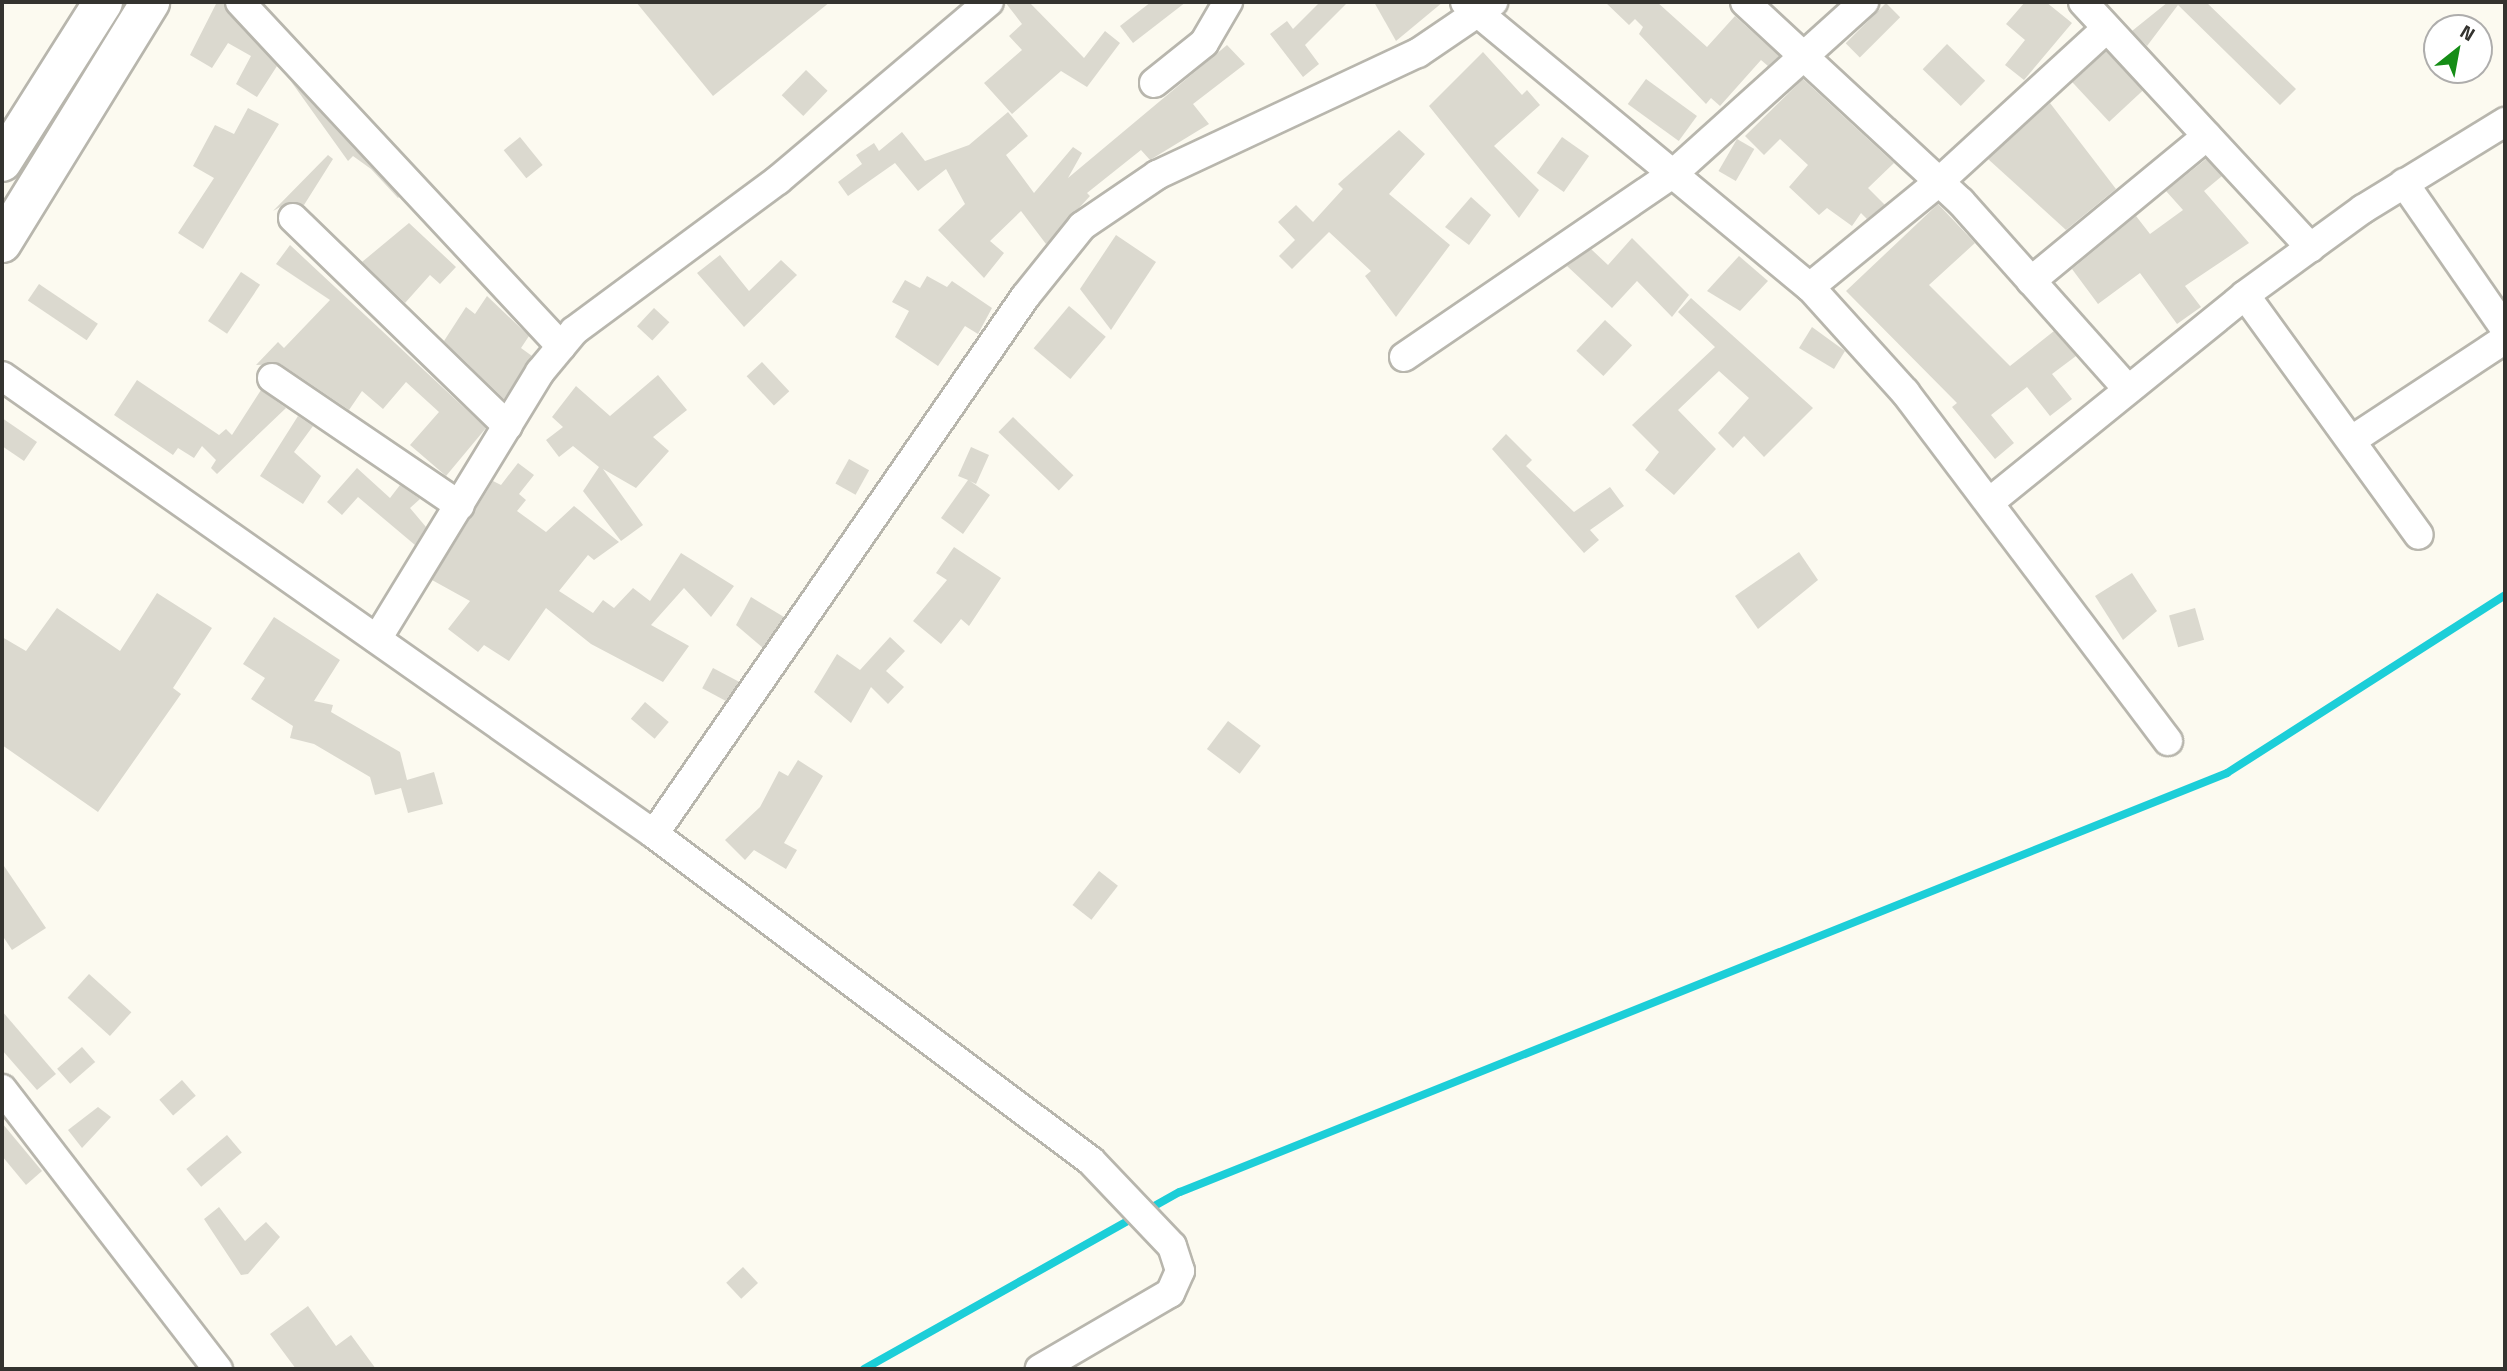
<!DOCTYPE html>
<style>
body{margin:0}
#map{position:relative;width:2507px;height:1371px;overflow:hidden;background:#fcfaf0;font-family:"Titillium Web",sans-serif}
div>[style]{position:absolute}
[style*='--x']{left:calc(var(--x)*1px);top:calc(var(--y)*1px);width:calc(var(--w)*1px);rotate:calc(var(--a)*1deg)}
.stream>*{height:8px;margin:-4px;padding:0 4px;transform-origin:4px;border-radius:4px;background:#1cced8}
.building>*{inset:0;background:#dbd9cf;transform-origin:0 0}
.roads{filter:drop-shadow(2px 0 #b8b6ad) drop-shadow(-2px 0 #b8b6ad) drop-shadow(0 2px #b8b6ad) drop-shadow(0 -2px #b8b6ad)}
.minor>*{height:28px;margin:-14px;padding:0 14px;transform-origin:14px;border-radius:14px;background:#fff}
.secondary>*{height:38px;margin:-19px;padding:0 19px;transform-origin:19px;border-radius:19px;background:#fff}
span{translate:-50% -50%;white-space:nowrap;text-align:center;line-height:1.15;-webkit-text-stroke:5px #fff;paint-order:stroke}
.frame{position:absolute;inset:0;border:4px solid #34332f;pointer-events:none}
.north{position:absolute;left:2423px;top:14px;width:70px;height:70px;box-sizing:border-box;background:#fff;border:2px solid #aeadac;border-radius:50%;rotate:31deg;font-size:19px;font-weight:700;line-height:28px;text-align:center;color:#34332f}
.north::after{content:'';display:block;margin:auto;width:24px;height:32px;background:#158d16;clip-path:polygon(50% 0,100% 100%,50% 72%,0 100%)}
</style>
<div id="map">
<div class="stream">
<div style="--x:864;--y:1369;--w:362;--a:-29.3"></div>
<div style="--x:1180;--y:1192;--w:1128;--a:-21.81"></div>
<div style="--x:2227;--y:773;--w:330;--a:-32.6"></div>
</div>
<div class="building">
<div style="clip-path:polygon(217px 2px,224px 2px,277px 66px,257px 97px,236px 84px,251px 56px,228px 43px,212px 68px,190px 55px)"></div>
<div style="clip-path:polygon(636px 2px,830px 2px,713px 96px)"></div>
<div style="clip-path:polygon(1005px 2px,1029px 2px,1084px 58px,1105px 31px,1120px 43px,1087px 87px,1061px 71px,1012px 114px,984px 83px,1022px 50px,1009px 36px,1022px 24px)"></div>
<div style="clip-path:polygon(1151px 2px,1186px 2px,1133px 43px,1120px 26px)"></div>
<div style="clip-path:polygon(1320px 2px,1348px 2px,1305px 45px,1319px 64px,1303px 77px,1270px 34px,1287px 21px,1293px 29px)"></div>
<div style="clip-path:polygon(1374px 2px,1443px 2px,1396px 41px)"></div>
<div style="clip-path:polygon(1605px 2px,1657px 2px,1707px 47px,1735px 16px,1779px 56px,1768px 66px,1761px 60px,1720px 106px,1711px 98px,1706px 104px,1639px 34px,1643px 27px,1635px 19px,1629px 25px)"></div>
<div style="clip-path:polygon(2025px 2px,2046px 2px,2072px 23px,2024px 80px,2005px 65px,2025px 40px,2006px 24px)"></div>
<div style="clip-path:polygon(2168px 2px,2206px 2px,2296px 89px,2280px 105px,2178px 5px,2147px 46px,2132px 31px)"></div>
<div style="left:1886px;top:3px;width:20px;height:57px;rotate:45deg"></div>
<div style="left:1947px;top:44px;width:53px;height:35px;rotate:44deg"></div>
<div style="clip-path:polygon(1227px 45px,1245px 64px,1193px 104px,1209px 124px,1150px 160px,1141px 150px,1087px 193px,1090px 196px,1046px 244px,1021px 211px,990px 241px,1004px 253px,984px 278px,938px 230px,965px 204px,946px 169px,918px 191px,895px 163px,848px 196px,838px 182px,862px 164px,856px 155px,874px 143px,879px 151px,902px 132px,925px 161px,969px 145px,1008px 112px,1028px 136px,1006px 155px,1034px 193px,1073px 147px,1082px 153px,1068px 178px)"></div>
<div style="left:2106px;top:51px;width:54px;height:46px;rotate:47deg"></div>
<div style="clip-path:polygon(1483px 52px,1522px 95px,1527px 90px,1540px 105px,1494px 146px,1539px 190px,1519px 218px,1429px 106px)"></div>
<div style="left:806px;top:70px;width:30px;height:35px;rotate:44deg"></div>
<div style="left:1646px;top:79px;width:63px;height:31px;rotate:36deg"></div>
<div style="clip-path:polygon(1803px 79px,1894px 163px,1868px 188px,1885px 205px,1867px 219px,1861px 213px,1852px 226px,1827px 208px,1819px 215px,1789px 187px,1808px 165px,1780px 139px,1764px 155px,1745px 136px)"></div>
<div style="clip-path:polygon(290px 80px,399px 197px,398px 198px,371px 169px,353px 156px,348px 161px)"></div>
<div style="clip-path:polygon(2050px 103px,2116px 189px,2066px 230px,1988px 159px)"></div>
<div style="clip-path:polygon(248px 108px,279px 124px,203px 249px,178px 233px,214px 178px,193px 166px,215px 125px,234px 134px)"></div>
<div style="clip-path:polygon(1399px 130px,1425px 154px,1389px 194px,1450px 245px,1396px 317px,1365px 276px,1371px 271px,1329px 232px,1292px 269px,1279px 256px,1295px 240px,1278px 222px,1296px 205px,1313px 222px,1343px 189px,1338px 184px)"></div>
<div style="left:520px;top:137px;width:36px;height:21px;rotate:51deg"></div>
<div style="left:1562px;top:137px;width:33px;height:44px;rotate:35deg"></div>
<div style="left:1737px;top:139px;width:20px;height:37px;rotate:30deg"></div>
<div style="clip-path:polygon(328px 155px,333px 159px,304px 205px,289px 202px,273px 211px)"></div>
<div style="clip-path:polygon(2206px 159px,2222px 176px,2204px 191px,2249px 243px,2185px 286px,2201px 307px,2177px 324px,2140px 273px,2098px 304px,2072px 269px,2136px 216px,2150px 234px,2183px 210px,2166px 191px)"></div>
<div style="clip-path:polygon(1471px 197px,1491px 215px,1469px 245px,1445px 227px)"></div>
<div style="clip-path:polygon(1938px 204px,1975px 243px,1929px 285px,2010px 366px,2054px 331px,2076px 356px,2052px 374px,2072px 399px,2050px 416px,2027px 387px,1991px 415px,2014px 443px,1995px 459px,1952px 407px,1957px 403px,1846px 291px)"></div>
<div style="clip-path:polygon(409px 223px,456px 267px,440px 284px,430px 275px,405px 303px,362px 262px)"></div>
<div style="clip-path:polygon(1116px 235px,1156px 262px,1111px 330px,1080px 289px)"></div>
<div style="clip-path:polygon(1632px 238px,1689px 295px,1672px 317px,1637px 281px,1612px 308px,1567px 266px,1591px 249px,1608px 265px)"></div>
<div style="clip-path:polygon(290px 245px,486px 428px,446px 476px,410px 445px,439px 412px,406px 382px,383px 409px,362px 391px,349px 410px,281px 364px,256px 365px,278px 342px,284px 348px,330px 300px,276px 264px)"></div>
<div style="clip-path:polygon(720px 255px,749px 291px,781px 260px,797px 275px,744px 327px,697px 273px)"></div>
<div style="clip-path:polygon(1739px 256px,1768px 281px,1740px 311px,1707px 291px)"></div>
<div style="left:241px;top:272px;width:23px;height:59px;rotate:34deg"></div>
<div style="clip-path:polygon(927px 276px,947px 287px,952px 281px,992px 308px,978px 334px,965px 326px,938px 366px,895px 337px,909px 311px,892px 302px,905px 280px,920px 288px)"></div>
<div style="left:39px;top:284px;width:71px;height:20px;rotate:34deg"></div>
<div style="clip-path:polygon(487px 296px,529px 336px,521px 348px,532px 356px,504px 399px,444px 341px,466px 307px,475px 314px)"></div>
<div style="clip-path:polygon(1691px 298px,1813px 408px,1764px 457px,1744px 436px,1733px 448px,1718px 433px,1749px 398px,1719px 371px,1678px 410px,1716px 449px,1674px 495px,1645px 470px,1659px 452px,1632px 425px,1715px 347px,1678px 312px)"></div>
<div style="left:1069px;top:306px;width:48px;height:55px;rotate:40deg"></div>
<div style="left:654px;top:308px;width:21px;height:25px;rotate:43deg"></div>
<div style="left:1605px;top:320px;width:37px;height:42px;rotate:43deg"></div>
<div style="clip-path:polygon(1812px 327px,1845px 351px,1834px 369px,1799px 348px)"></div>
<div style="left:762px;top:362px;width:40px;height:21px;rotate:47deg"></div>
<div style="clip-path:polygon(658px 375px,687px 410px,653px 437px,669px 451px,636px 488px,603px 469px,643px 525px,621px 541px,583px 491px,599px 467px,573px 446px,559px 457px,546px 440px,563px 427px,552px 417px,576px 386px,610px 416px)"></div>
<div style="clip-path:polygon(137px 380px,219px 435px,226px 429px,232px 435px,261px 390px,286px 408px,217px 474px,211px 468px,216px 460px,202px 446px,194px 458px,178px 448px,173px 455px,114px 415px)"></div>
<div style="clip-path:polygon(298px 416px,313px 426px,294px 452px,321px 476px,303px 504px,260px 476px)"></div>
<div style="left:1013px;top:417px;width:84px;height:21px;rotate:44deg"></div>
<div style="clip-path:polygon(2px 418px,37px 442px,24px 461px,2px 446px)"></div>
<div style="clip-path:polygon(1506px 434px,1532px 460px,1526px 466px,1574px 512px,1610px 487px,1624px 506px,1590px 530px,1599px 540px,1584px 553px,1492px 449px)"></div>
<div style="clip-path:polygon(971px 447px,989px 455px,976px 484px,970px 481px,990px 495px,963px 534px,941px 518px,968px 480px,958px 476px)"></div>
<div style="left:849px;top:459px;width:23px;height:28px;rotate:29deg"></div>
<div style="clip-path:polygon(518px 463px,534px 475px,519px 494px,526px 500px,517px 511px,546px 532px,574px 506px,619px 542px,594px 560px,588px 555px,559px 591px,593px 613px,603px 600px,614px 608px,633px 588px,650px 601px,681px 553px,734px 586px,711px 617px,684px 588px,651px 625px,689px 646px,663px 682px,591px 644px,546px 608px,509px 661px,484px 645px,478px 652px,448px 629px,470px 601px,432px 580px,493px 481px,501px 485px)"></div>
<div style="clip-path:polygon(357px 468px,390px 498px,400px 485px,420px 499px,410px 508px,426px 527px,415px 545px,358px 497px,342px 515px,327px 502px)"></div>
<div style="clip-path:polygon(954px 547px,1001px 578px,969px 626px,961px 619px,941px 644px,913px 621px,947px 580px,936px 573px)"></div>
<div style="clip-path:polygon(1799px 552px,1818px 580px,1758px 629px,1735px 596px)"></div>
<div style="clip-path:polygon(2132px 573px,2157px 611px,2123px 640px,2095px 596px)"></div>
<div style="clip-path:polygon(157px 593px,212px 628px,173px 688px,181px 694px,98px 812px,2px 745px,2px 637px,26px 651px,57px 608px,120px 651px)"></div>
<div style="clip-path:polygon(751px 597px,784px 617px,763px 648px,736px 625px)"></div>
<div style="left:2195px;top:608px;width:33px;height:27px;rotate:74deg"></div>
<div style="clip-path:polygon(274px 617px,340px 660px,314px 701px,333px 705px,331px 712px,400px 752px,407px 780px,434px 772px,443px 804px,408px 813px,401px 788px,375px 795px,370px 777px,314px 744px,290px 738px,293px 726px,251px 699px,265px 678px,243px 664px)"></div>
<div style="clip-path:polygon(890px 637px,905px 651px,886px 671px,904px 687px,888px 704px,871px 687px,851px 723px,814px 692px,837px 654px,860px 670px)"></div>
<div style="left:713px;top:668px;width:30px;height:23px;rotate:28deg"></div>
<div style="left:645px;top:702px;width:31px;height:22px;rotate:40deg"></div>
<div style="left:1228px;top:721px;width:41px;height:35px;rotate:37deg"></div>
<div style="clip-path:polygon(798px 760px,823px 776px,784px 843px,797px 850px,786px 869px,754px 850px,745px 860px,725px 840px,760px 807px,779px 771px,788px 776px)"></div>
<div style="clip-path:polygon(2px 863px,46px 928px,12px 950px,2px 935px)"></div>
<div style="left:1099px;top:871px;width:24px;height:43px;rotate:38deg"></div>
<div style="left:89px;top:974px;width:57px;height:32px;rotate:42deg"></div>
<div style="clip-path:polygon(2px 1011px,56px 1074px,37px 1090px,2px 1050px)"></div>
<div style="left:82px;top:1047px;width:20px;height:33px;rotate:49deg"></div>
<div style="left:182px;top:1080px;width:21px;height:30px;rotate:49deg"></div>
<div style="clip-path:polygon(98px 1107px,111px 1117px,82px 1148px,68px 1130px)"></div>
<div style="clip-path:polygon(2px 1123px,42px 1171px,26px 1185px,2px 1156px)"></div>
<div style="left:227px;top:1135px;width:23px;height:53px;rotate:50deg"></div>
<div style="clip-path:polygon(219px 1207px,245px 1241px,266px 1222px,280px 1237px,248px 1274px,241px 1275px,204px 1219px)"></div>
<div style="left:743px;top:1267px;width:22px;height:23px;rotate:47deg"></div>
<div style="clip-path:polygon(308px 1306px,336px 1346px,351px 1335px,376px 1369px,296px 1369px,270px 1334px)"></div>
</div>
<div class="roads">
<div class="minor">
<div style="--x:240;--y:2;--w:471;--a:47"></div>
<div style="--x:1465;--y:2;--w:447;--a:39.6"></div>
<div style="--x:1810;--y:287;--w:142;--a:47.9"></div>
<div style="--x:1905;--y:392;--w:437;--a:53"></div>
<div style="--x:1745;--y:2;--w:294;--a:42.8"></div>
<div style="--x:1961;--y:202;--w:248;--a:48.3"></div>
<div style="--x:2083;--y:2;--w:335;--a:47.2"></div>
<div style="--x:1154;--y:83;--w:64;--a:-38.7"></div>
<div style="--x:1204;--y:43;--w:48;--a:-59.7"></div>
<div style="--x:2404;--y:183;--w:178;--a:55.3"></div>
<div style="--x:293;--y:218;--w:299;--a:44.1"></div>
<div style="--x:2031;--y:281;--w:228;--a:-39.5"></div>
<div style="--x:1810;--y:287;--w:168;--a:-39.2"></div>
<div style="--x:1940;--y:181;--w:226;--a:-42.5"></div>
<div style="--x:2245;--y:295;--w:296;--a:54.1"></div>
<div style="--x:1404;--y:357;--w:327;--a:-34.3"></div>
<div style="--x:1674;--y:173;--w:256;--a:-42"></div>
<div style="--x:2;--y:376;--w:797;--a:35.09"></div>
<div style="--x:654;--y:834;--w:546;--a:36.81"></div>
<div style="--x:1091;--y:1161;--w:117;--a:46.4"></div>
<div style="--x:1172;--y:1246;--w:26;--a:72"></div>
<div style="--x:1180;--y:1271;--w:24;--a:114"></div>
<div style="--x:1170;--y:1293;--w:151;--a:149.7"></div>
<div style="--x:272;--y:378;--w:227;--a:34.2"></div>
<div style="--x:2352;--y:440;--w:183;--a:-33.4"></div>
<div style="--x:1991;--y:501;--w:327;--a:-39"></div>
<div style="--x:2245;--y:295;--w:146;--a:-36.1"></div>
<div style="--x:2363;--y:209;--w:167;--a:-31.5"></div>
<div style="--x:377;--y:639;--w:313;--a:-58.6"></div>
<div style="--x:540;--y:372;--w:53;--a:-50.3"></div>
<div style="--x:574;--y:331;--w:254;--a:-36.5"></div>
<div style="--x:778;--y:180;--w:276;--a:-40.2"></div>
<div style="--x:654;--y:834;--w:653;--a:-55.36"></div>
<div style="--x:1025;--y:297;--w:91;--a:-51.2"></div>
<div style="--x:1082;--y:226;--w:91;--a:-34.2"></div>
<div style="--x:1157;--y:175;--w:288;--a:-25.1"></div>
<div style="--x:1418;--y:53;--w:91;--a:-34.2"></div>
<div style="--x:2;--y:1089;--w:354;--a:52.4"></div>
</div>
<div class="secondary">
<div style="--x:2;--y:162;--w:189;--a:-57.7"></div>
<div style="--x:2;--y:243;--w:283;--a:-58.4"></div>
</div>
</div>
<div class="frame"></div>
<div class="north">N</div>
</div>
